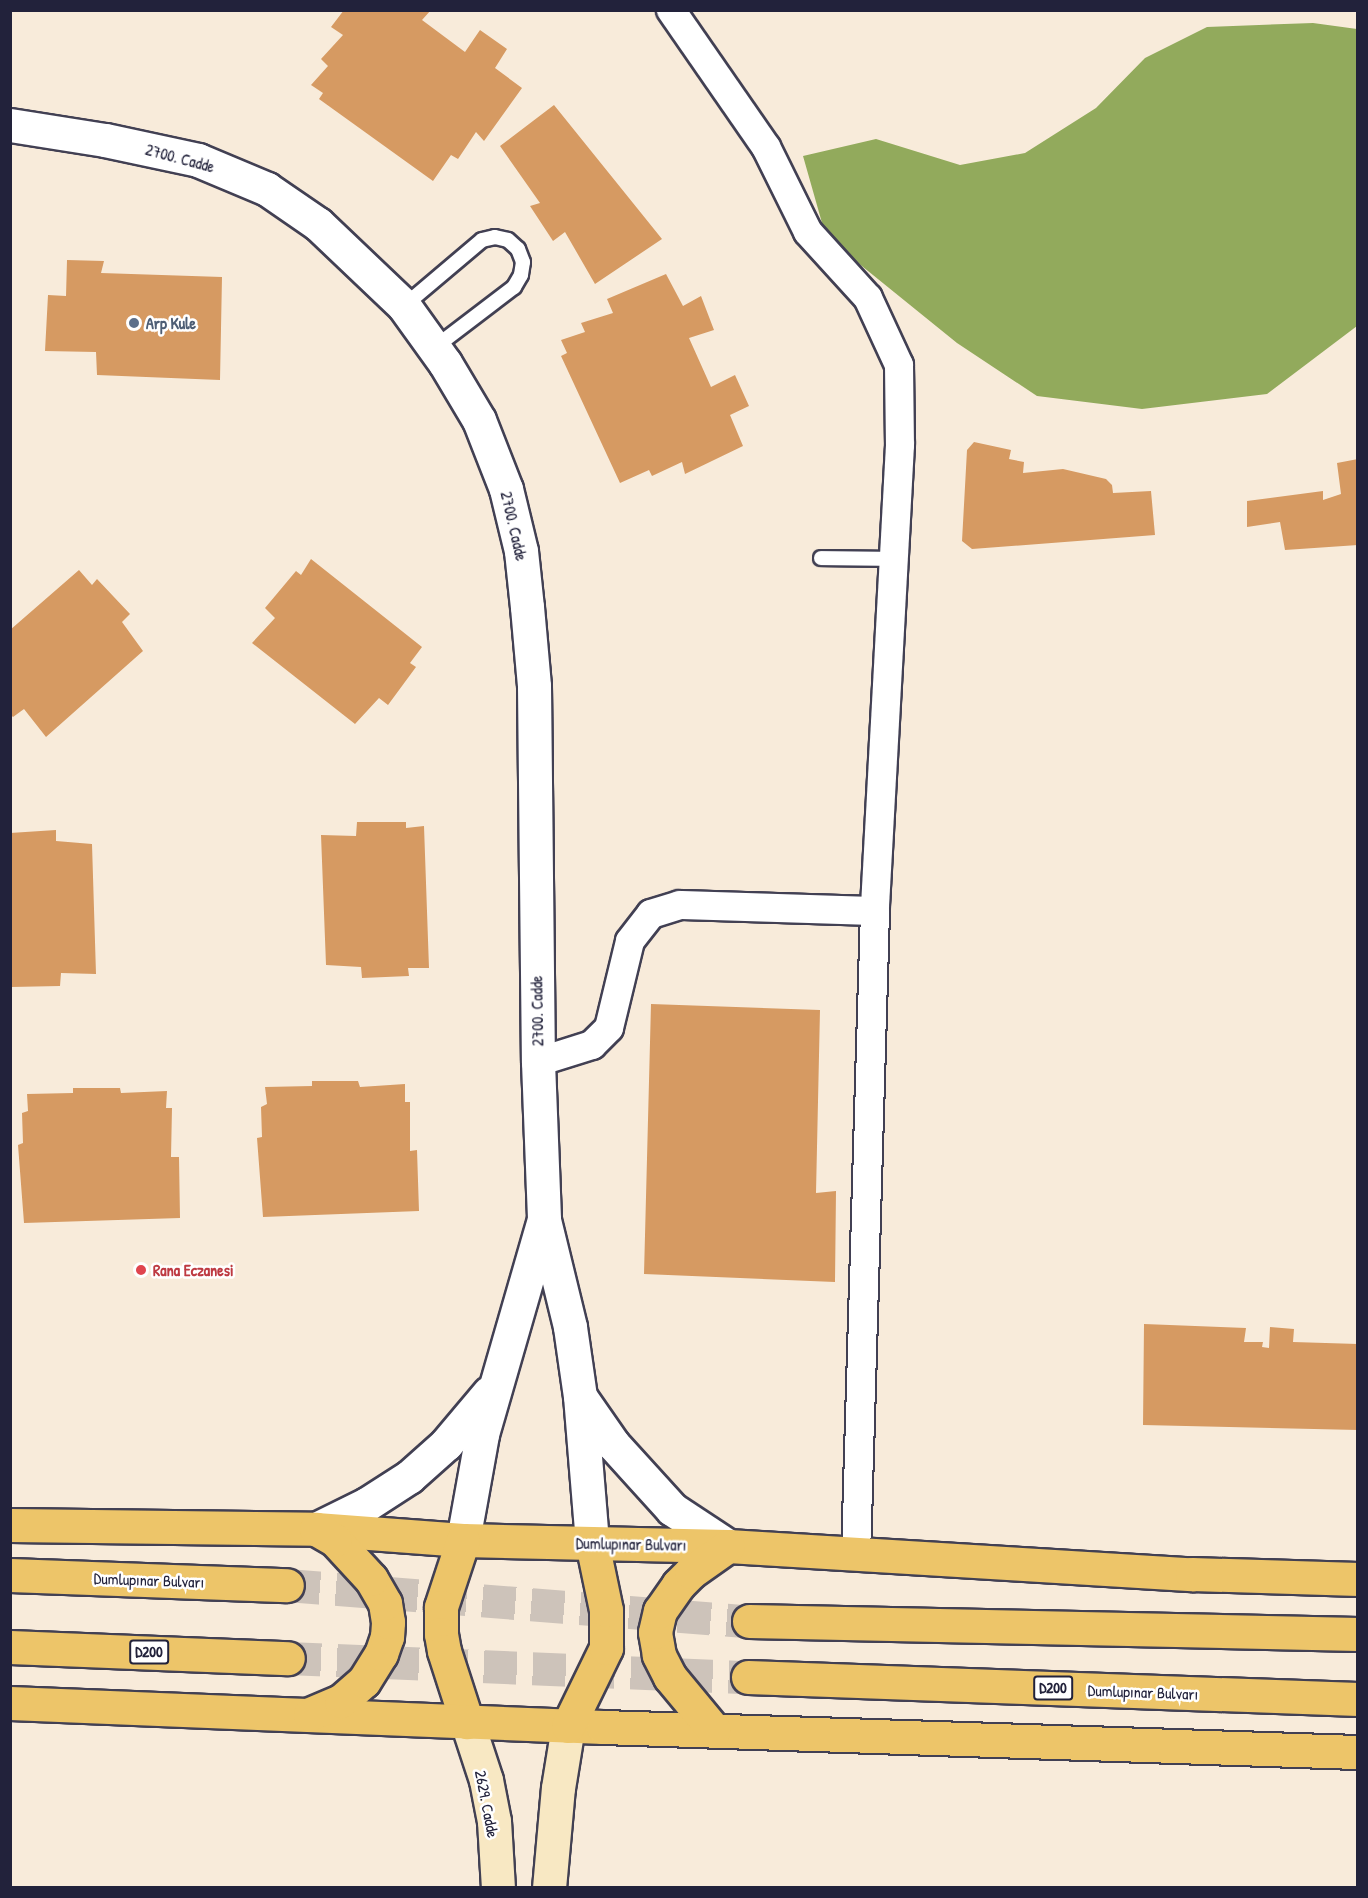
<!DOCTYPE html>
<meta charset="utf-8">
<style>
body{margin:0}
#map{position:relative;width:1368px;height:1898px;overflow:hidden;background:#f8ebda;font-family:"Patrick Hand",sans-serif}
div>[style]{position:absolute}
[style*='--x']{left:calc(var(--x)*1px);top:calc(var(--y)*1px);width:calc(var(--w)*1px);rotate:calc(var(--a)*1deg)}
.forest>*{inset:0;background:#92aa5c}
.building>*{inset:0;background:#d69a62}
.trunk-tunnel>*{height:33px;margin-top:-16.5px;transform-origin:0;background:repeating-linear-gradient(90deg,#cdc3ba 0 33px,transparent 0 49px)}
.roads{filter:drop-shadow(2px 0 #424053) drop-shadow(-2px 0 #424053) drop-shadow(0 2px #424053) drop-shadow(0 -2px #424053)}
.service>*{height:14px;margin:-7px;padding:0 7px;transform-origin:7px;border-radius:7px;background:#fff}
.minor>*{height:28px;margin:-14px;padding:0 14px;transform-origin:14px;border-radius:14px;background:#fff}
.tertiary>*{height:33px;margin:-16.5px;padding:0 16.5px;transform-origin:16.5px;border-radius:16.5px;background:#fff}
.secondary>*{height:33px;margin:-16.5px;padding:0 16.5px;transform-origin:16.5px;border-radius:16.5px;background:#f8e8c3}
.trunk>*{height:33px;margin:-16.5px;padding:0 16.5px;transform-origin:16.5px;border-radius:16.5px;background:#edc569}
.dots>*{width:16px;height:16px;translate:-50% -50%;box-sizing:border-box;border:3px solid #fff;border-radius:50%}
span{translate:-50% -50%;white-space:nowrap;text-align:center;line-height:1.15;-webkit-text-stroke:5px #fff;paint-order:stroke}
.shield-label span{padding:2px 4px;background:#fff;border:2px solid;border-radius:4px;-webkit-text-stroke-width:0}
.shield-label{font-size:15px;color:#22223b;font-weight:700}
.street-label{font-size:16px;color:#22223b}
.service-label{font-size:16px;color:#4e5e75;font-weight:700}
.left{translate:0 -50%;text-align:left}
.health-label{font-size:16px;color:#be3a42;font-weight:700}
.frame{position:absolute;inset:0;border:12px solid #22223b;pointer-events:none}
</style>
<div id="map">
<div class="forest">
<div style="clip-path:polygon(1313px 23px,1357px 29px,1357px 326px,1267px 394px,1142px 409px,1037px 396px,957px 343px,826px 237px,803px 156px,876px 139px,960px 165px,1025px 153px,1096px 108px,1145px 58px,1207px 27px)"></div>
</div>
<div class="building">
<div style="clip-path:polygon(344px 10px,431px 10px,422px 20px,465px 52px,480px 30px,507px 49px,495px 68px,522px 88px,484px 141px,476px 132px,458px 159px,451px 155px,433px 181px,319px 99px,323px 93px,311px 85px,328px 66px,321px 59px,343px 35px,331px 27px)"></div>
<div style="clip-path:polygon(554px 105px,662px 239px,595px 284px,565px 232px,553px 241px,530px 206px,540px 203px,500px 146px)"></div>
<div style="clip-path:polygon(67px 260px,104px 261px,101px 273px,222px 277px,220px 380px,97px 375px,96px 352px,45px 351px,48px 295px,66px 296px)"></div>
<div style="clip-path:polygon(666px 274px,683px 306px,701px 296px,714px 330px,689px 338px,711px 387px,735px 375px,749px 406px,730px 415px,743px 446px,685px 474px,682px 462px,652px 476px,649px 470px,620px 483px,561px 356px,567px 353px,561px 340px,585px 332px,581px 323px,613px 313px,607px 299px)"></div>
<div style="clip-path:polygon(974px 442px,1011px 450px,1009px 459px,1024px 462px,1023px 473px,1063px 469px,1106px 479px,1112px 485px,1113px 493px,1151px 491px,1155px 535px,972px 549px,962px 541px,967px 450px)"></div>
<div style="clip-path:polygon(1358px 459px,1358px 545px,1285px 550px,1280px 522px,1247px 527px,1247px 501px,1323px 491px,1323px 500px,1341px 494px,1337px 463px)"></div>
<div style="clip-path:polygon(311px 559px,422px 647px,410px 663px,416px 667px,388px 705px,379px 698px,355px 724px,252px 643px,275px 618px,265px 608px,296px 571px,301px 575px)"></div>
<div style="clip-path:polygon(79px 570px,92px 585px,97px 579px,130px 614px,122px 622px,143px 651px,46px 737px,24px 709px,13px 717px,10px 714px,10px 630px)"></div>
<div style="clip-path:polygon(357px 822px,406px 822px,406px 828px,424px 826px,429px 968px,408px 968px,409px 976px,362px 978px,361px 967px,326px 965px,321px 835px,356px 836px)"></div>
<div style="clip-path:polygon(56px 830px,56px 841px,92px 844px,96px 974px,61px 973px,60px 986px,11px 987px,10px 833px)"></div>
<div style="clip-path:polygon(651px 1004px,820px 1010px,816px 1193px,836px 1191px,835px 1282px,644px 1274px)"></div>
<div style="clip-path:polygon(312px 1081px,358px 1081px,360px 1087px,405px 1084px,405px 1102px,410px 1102px,410px 1151px,417px 1150px,419px 1211px,263px 1217px,257px 1138px,262px 1137px,261px 1107px,267px 1104px,265px 1087px,312px 1086px)"></div>
<div style="clip-path:polygon(73px 1088px,120px 1088px,121px 1093px,167px 1091px,166px 1108px,172px 1108px,171px 1157px,179px 1157px,180px 1218px,24px 1223px,18px 1145px,23px 1143px,22px 1113px,28px 1111px,27px 1094px,73px 1093px)"></div>
<div style="clip-path:polygon(1144px 1324px,1246px 1328px,1244px 1342px,1263px 1342px,1262px 1347px,1269px 1348px,1270px 1327px,1294px 1329px,1293px 1342px,1358px 1344px,1358px 1430px,1143px 1425px)"></div>
</div>
<div class="trunk-tunnel">
<div style="--x:287;--y:1585;--w:463;--a:4.5"></div>
<div style="--x:288;--y:1658;--w:460;--a:2.4"></div>
</div>
<div class="roads">
<div class="service">
<div style="--x:404;--y:306;--w:102;--a:-40.2"></div>
<div style="--x:482;--y:240;--w:13;--a:-13"></div>
<div style="--x:495;--y:237;--w:13;--a:13"></div>
<div style="--x:508;--y:240;--w:13;--a:42"></div>
<div style="--x:518;--y:249;--w:14;--a:69"></div>
<div style="--x:523;--y:262;--w:13;--a:99"></div>
<div style="--x:521;--y:275;--w:14;--a:120"></div>
<div style="--x:514;--y:287;--w:101;--a:142.7"></div>
<div style="--x:821;--y:558;--w:73;--a:0.8"></div>
</div>
<div class="minor">
<div style="--x:671;--y:10;--w:167;--a:55.3"></div>
<div style="--x:766;--y:147;--w:95;--a:63.7"></div>
<div style="--x:808;--y:232;--w:89;--a:47.7"></div>
<div style="--x:868;--y:298;--w:74;--a:65.2"></div>
<div style="--x:899;--y:365;--w:80;--a:89.3"></div>
<div style="--x:900;--y:445;--w:467;--a:93.1"></div>
<div style="--x:875;--y:911;--w:643;--a:91.69"></div>
<div style="--x:538;--y:1062;--w:57;--a:-17.5"></div>
<div style="--x:592;--y:1045;--w:24;--a:-45"></div>
<div style="--x:609;--y:1028;--w:89;--a:-76.4"></div>
<div style="--x:630;--y:941;--w:34;--a:-52"></div>
<div style="--x:651;--y:914;--w:30;--a:-17"></div>
<div style="--x:680;--y:905;--w:195;--a:1.8"></div>
</div>
<div class="tertiary">
<div style="--x:10;--y:125;--w:96;--a:9"></div>
<div style="--x:105;--y:140;--w:95;--a:12.1"></div>
<div style="--x:198;--y:160;--w:75;--a:22.8"></div>
<div style="--x:267;--y:189;--w:62;--a:34.5"></div>
<div style="--x:318;--y:224;--w:119;--a:43.6"></div>
<div style="--x:404;--y:306;--w:70;--a:54.3"></div>
<div style="--x:445;--y:363;--w:66;--a:59.2"></div>
<div style="--x:479;--y:420;--w:74;--a:68.6"></div>
<div style="--x:506;--y:489;--w:64;--a:76.4"></div>
<div style="--x:521;--y:551;--w:56;--a:83.9"></div>
<div style="--x:527;--y:607;--w:79;--a:84.9"></div>
<div style="--x:534;--y:686;--w:376;--a:89.4"></div>
<div style="--x:538;--y:1062;--w:158;--a:87.8"></div>
<div style="--x:544;--y:1220;--w:110;--a:76.3"></div>
<div style="--x:570;--y:1327;--w:70;--a:81.8"></div>
<div style="--x:580;--y:1396;--w:147;--a:85.3"></div>
<div style="--x:581;--y:1398;--w:56;--a:55.2"></div>
<div style="--x:613;--y:1444;--w:88;--a:47.8"></div>
<div style="--x:672;--y:1509;--w:67;--a:33.5"></div>
<div style="--x:316;--y:1529;--w:57;--a:-26.1"></div>
<div style="--x:367;--y:1504;--w:50;--a:-32.7"></div>
<div style="--x:409;--y:1477;--w:50;--a:-41.7"></div>
<div style="--x:446;--y:1444;--w:67;--a:-49.9"></div>
<div style="--x:463;--y:1540;--w:108;--a:-79.8"></div>
<div style="--x:482;--y:1434;--w:221;--a:-73.9"></div>
</div>
<div class="secondary">
<div style="--x:467;--y:1722;--w:61;--a:71.9"></div>
<div style="--x:486;--y:1780;--w:42;--a:79"></div>
<div style="--x:494;--y:1821;--w:67;--a:86.6"></div>
<div style="--x:549;--y:1888;--w:100;--a:-84.9"></div>
<div style="--x:558;--y:1788;--w:63;--a:-80.8"></div>
</div>
<div class="trunk">
<div style="--x:10;--y:1525;--w:306;--a:0.7"></div>
<div style="--x:316;--y:1529;--w:147;--a:4.3"></div>
<div style="--x:463;--y:1540;--w:265;--a:1.3"></div>
<div style="--x:728;--y:1546;--w:465;--a:3.5"></div>
<div style="--x:1192;--y:1574;--w:166;--a:1.7"></div>
<div style="--x:463;--y:1540;--w:71;--a:108.2"></div>
<div style="--x:441;--y:1607;--w:27;--a:90"></div>
<div style="--x:441;--y:1634;--w:17;--a:80"></div>
<div style="--x:444;--y:1651;--w:75;--a:72.1"></div>
<div style="--x:10;--y:1575;--w:277;--a:2.1"></div>
<div style="--x:749;--y:1621;--w:609;--a:1.22"></div>
<div style="--x:10;--y:1647;--w:278;--a:2.3"></div>
<div style="--x:748;--y:1677;--w:610;--a:2.07"></div>
<div style="--x:10;--y:1703;--w:593;--a:2.32"></div>
<div style="--x:603;--y:1727;--w:755;--a:1.9"></div>
<div style="--x:310;--y:1714;--w:34;--a:-23"></div>
<div style="--x:341;--y:1701;--w:30;--a:-41"></div>
<div style="--x:364;--y:1681;--w:32;--a:-58"></div>
<div style="--x:381;--y:1654;--w:18;--a:-71"></div>
<div style="--x:387;--y:1637;--w:15;--a:-86"></div>
<div style="--x:388;--y:1622;--w:19;--a:-99"></div>
<div style="--x:385;--y:1603;--w:28;--a:-120"></div>
<div style="--x:371;--y:1579;--w:53;--a:-132.7"></div>
<div style="--x:335;--y:1540;--w:22;--a:-150"></div>
<div style="--x:568;--y:1726;--w:87;--a:-64"></div>
<div style="--x:606;--y:1648;--w:38;--a:-90"></div>
<div style="--x:606;--y:1610;--w:68;--a:-101.8"></div>
<div style="--x:714;--y:1730;--w:69;--a:-129.7"></div>
<div style="--x:670;--y:1677;--w:25;--a:-117"></div>
<div style="--x:659;--y:1655;--w:23;--a:-100"></div>
<div style="--x:655;--y:1632;--w:22;--a:-77"></div>
<div style="--x:660;--y:1611;--w:32;--a:-55"></div>
<div style="--x:678;--y:1585;--w:18;--a:-45"></div>
<div style="--x:691;--y:1572;--w:45;--a:-35.1"></div>
</div>
</div>
<div class="dots">
<div style="left:134px;top:323px;background:#5c6f8a"></div>
<div style="left:141px;top:1270px;background:#e0444e"></div>
</div>
<div class="shield-label">
<span style="left:149px;top:1652px">D200</span>
<span style="left:1053px;top:1688px">D200</span>
</div>
<div class="street-label">
<span style="left:180px;top:158px;rotate:15deg">2700. Cadde</span>
<span style="left:514px;top:526px;rotate:77deg">2700. Cadde</span>
<span style="left:537px;top:1011px;rotate:-91deg">2700. Cadde</span>
<span style="left:631px;top:1544px;rotate:1deg">Dumlupınar Bulvarı</span>
<span style="left:149px;top:1580px;rotate:2deg">Dumlupınar Bulvarı</span>
<span style="left:1143px;top:1692px;rotate:2deg">Dumlupınar Bulvarı</span>
<span style="left:487px;top:1804px;rotate:79deg">2629. Cadde</span>
</div>
<div class="service-label">
<span class="left" style="left:146px;top:323px">Arp Kule</span>
</div>
<div class="health-label">
<span class="left" style="left:153px;top:1270px">Rana Eczanesi</span>
</div>
<div class="frame"></div>
</div>
